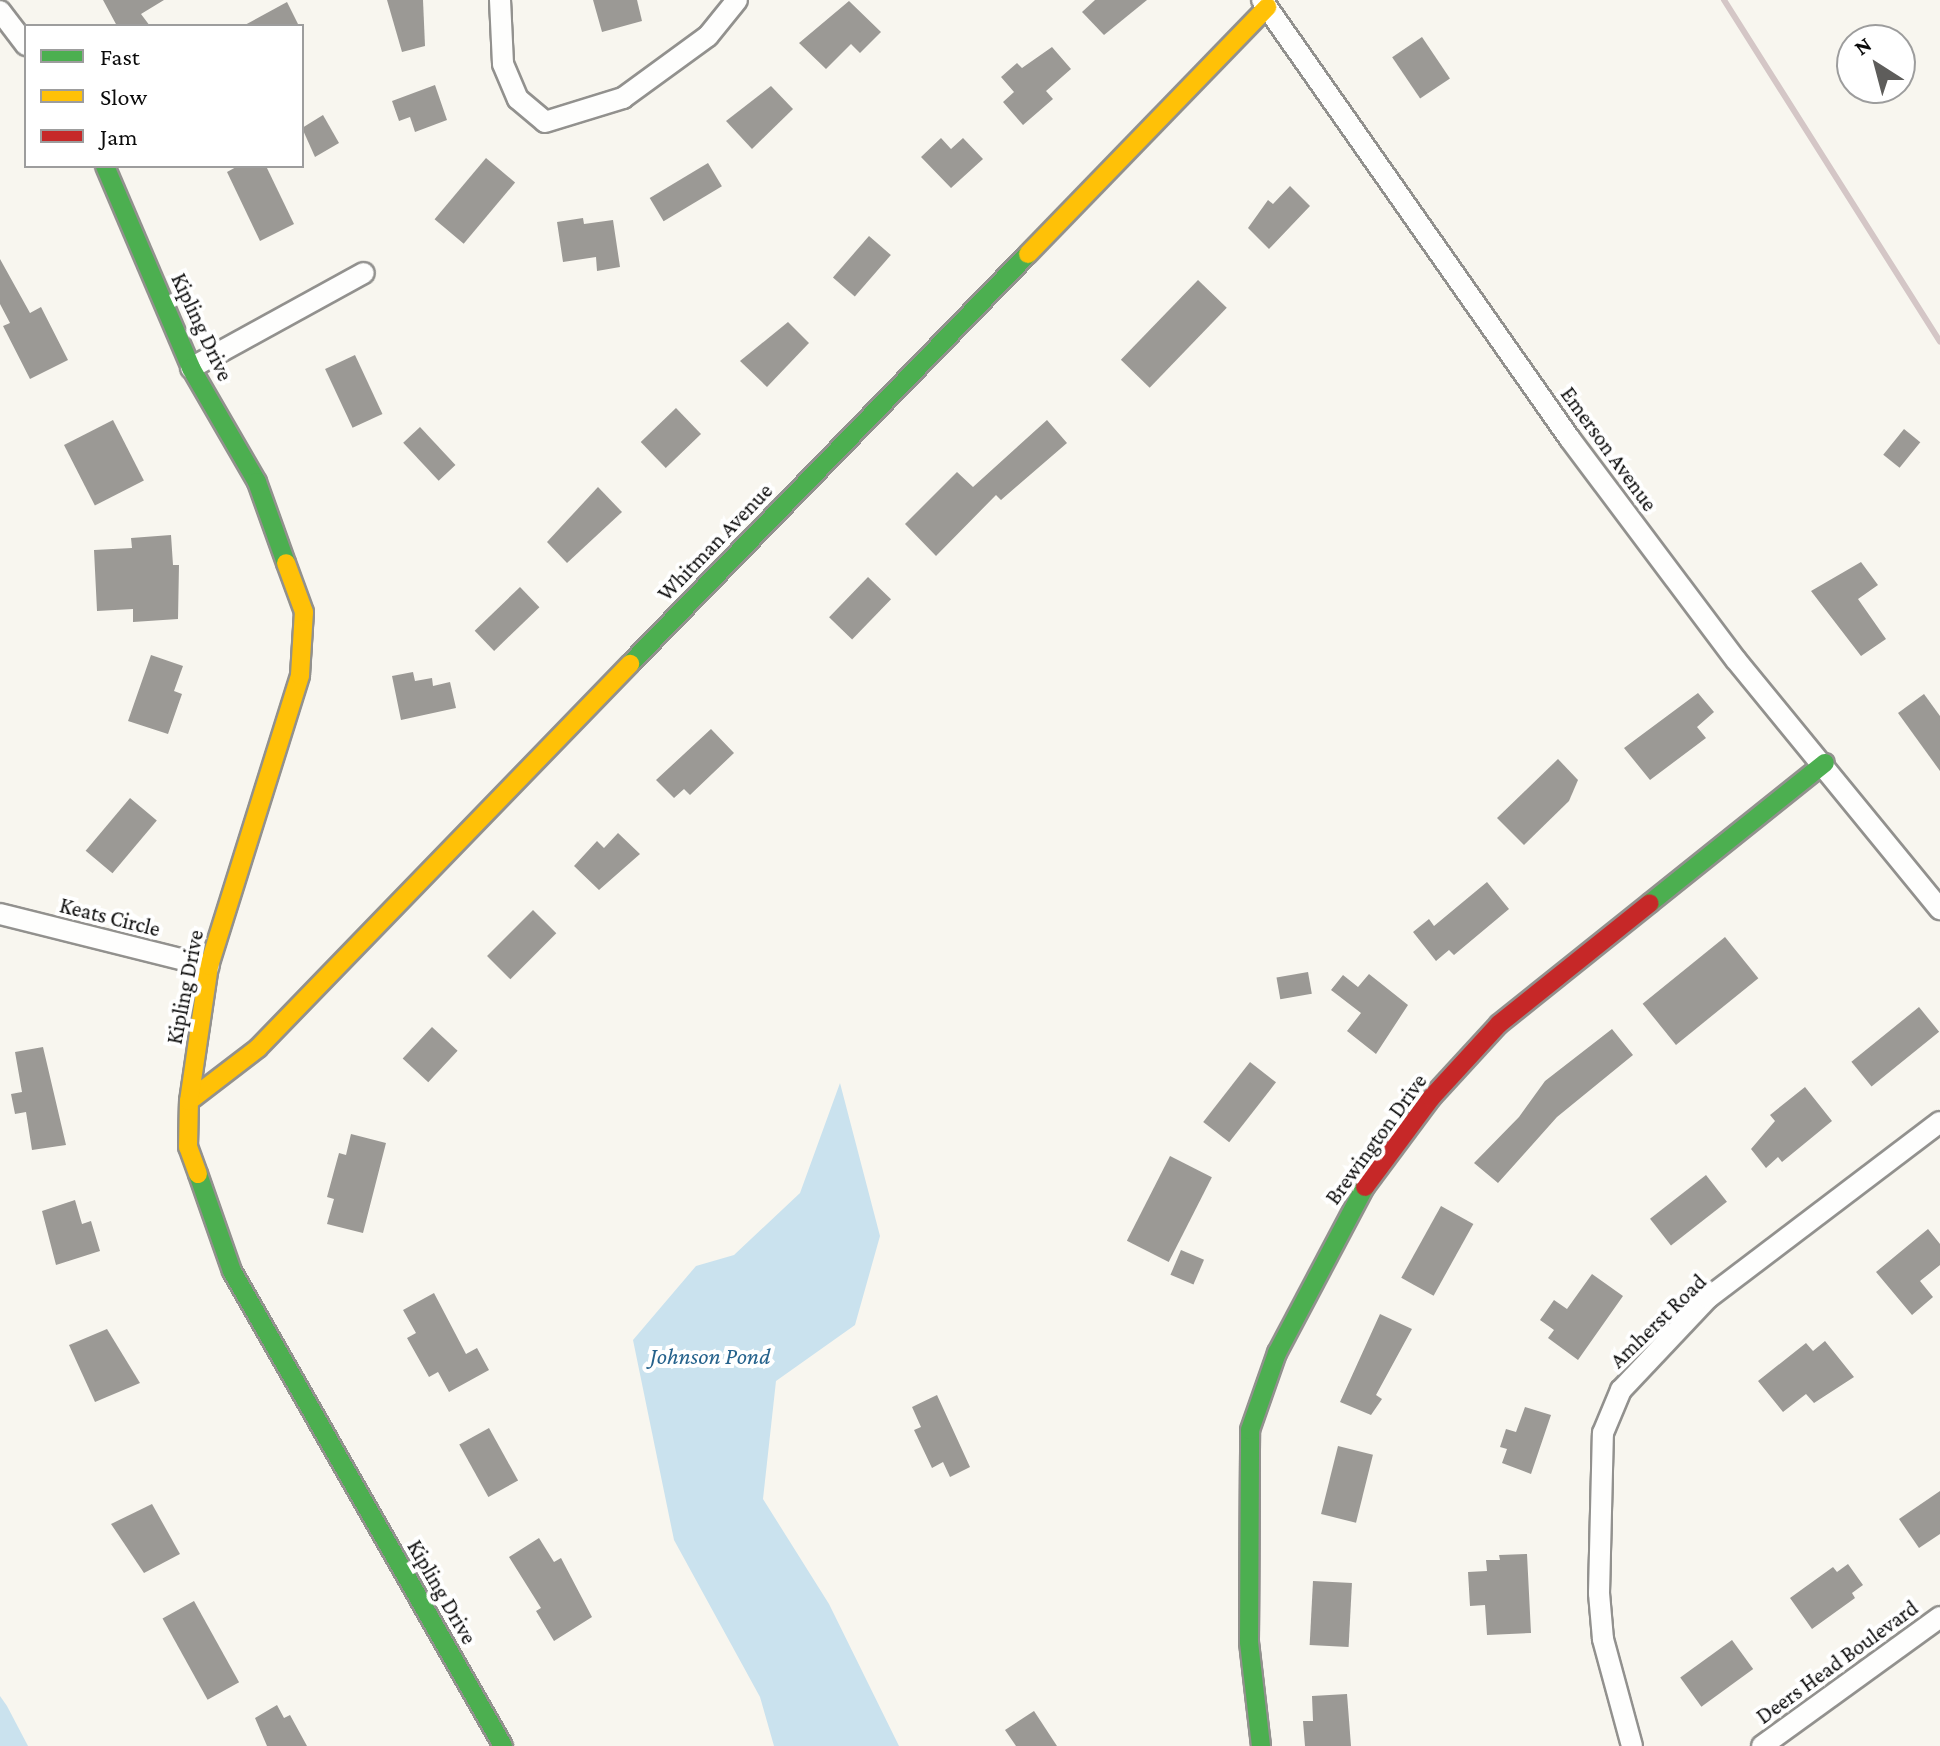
<!DOCTYPE html>
<style>
body{margin:0}
#map{position:relative;width:1940px;height:1746px;overflow:hidden;background:#f8f6ef;font-family:"Crimson Pro",serif}
div>[style]{position:absolute}
[style*='--x']{left:calc(var(--x)*1px);top:calc(var(--y)*1px);width:calc(var(--w)*1px);rotate:calc(var(--a)*1deg)}
.water>*{inset:0;background:#cae2ee}
.building>*{inset:0;background:#9b9995;transform-origin:0 0}
.roads{filter:drop-shadow(2px 0 #92918e) drop-shadow(-2px 0 #92918e) drop-shadow(0 2px #92918e) drop-shadow(0 -2px #92918e)}
.street>*{height:20px;margin:-10px;padding:0 10px;transform-origin:10px;border-radius:10px;background:#fefefd}
.fast>*{height:18px;margin:-9px;padding:0 9px;transform-origin:9px;border-radius:9px;background:#4caf50}
.slow>*{height:18px;margin:-9px;padding:0 9px;transform-origin:9px;border-radius:9px;background:#ffc107}
.jam>*{height:18px;margin:-9px;padding:0 9px;transform-origin:9px;border-radius:9px;background:#c62828}
.rail>*{height:6px;margin:-3px;padding:0 3px;transform-origin:3px;border-radius:3px;background:#d4c6c6}
span{translate:-50% -50%;white-space:nowrap;text-align:center;line-height:1.15;-webkit-text-stroke:8px #fff;paint-order:stroke}
.street-label{font-size:22px;color:#0b0b0b}
.water-label{font-size:24px;color:#25628c;font-style:italic}
.legend{position:absolute;left:24px;top:24px;width:280px;height:144px;box-sizing:border-box;background:#fff;border:2px solid #9d9d9d;margin:0;padding:10px 14px;list-style:none;font-size:24px;color:#0b0b0b}
.legend li{display:flex;align-items:center;gap:16px;height:40px}
.legend b{width:40px;border:2px solid #9d9d9d}
.north{position:absolute;left:1836px;top:24px;width:80px;height:80px;box-sizing:border-box;background:#fff;border:2px solid #9d9d9d;border-radius:50%;rotate:324deg;font-size:22px;font-weight:700;line-height:32px;text-align:center;color:#0b0b0b}
.north::after{content:'';display:block;margin:auto;width:28px;height:36px;background:#5e5d5b;clip-path:polygon(50% 0,100% 100%,50% 72%,0 100%)}
</style>
<div id="map">
<div class="water">
<div style="clip-path:polygon(840px 1083px,880px 1236px,855px 1325px,776px 1381px,763px 1499px,829px 1604px,899px 1746px,774px 1746px,760px 1697px,674px 1540px,633px 1340px,696px 1266px,734px 1255px,800px 1193px)"></div>
<div style="clip-path:polygon(0 1696px,7px 1706px,28px 1746px,0 1746px)"></div>
</div>
<div class="building">
<div style="clip-path:polygon(103px 0,164px 0,141px 14px,150px 26px,117px 26px)"></div>
<div style="clip-path:polygon(387px 0,423px 0,425px 46px,402px 52px)"></div>
<div style="clip-path:polygon(593px 0,637px 0,642px 21px,602px 32px)"></div>
<div style="clip-path:polygon(1095px 0,1147px 0,1104px 35px,1082px 12px)"></div>
<div style="clip-path:polygon(849px 1px,881px 32px,860px 53px,851px 44px,826px 69px,799px 43px)"></div>
<div style="clip-path:polygon(287px 2px,299px 26px,243px 26px)"></div>
<div style="left:1422px;top:37px;width:50px;height:36px;rotate:56deg"></div>
<div style="clip-path:polygon(1052px 47px,1071px 69px,1046px 91px,1053px 99px,1023px 125px,1003px 102px,1014px 92px,1001px 77px,1017px 63px,1022px 68px)"></div>
<div style="clip-path:polygon(435px 85px,447px 120px,415px 132px,410px 117px,399px 121px,392px 101px)"></div>
<div style="clip-path:polygon(771px 86px,793px 109px,752px 149px,726px 121px)"></div>
<div style="clip-path:polygon(323px 115px,339px 143px,315px 157px,302px 128px)"></div>
<div style="clip-path:polygon(941px 138px,951px 149px,963px 138px,983px 159px,951px 188px,921px 157px)"></div>
<div style="left:486px;top:158px;width:38px;height:80px;rotate:40deg"></div>
<div style="left:708px;top:163px;width:27px;height:68px;rotate:59deg"></div>
<div style="clip-path:polygon(238px 166px,266px 166px,294px 224px,260px 241px,227px 172px)"></div>
<div style="clip-path:polygon(1290px 186px,1310px 206px,1269px 249px,1248px 228px,1268px 200px,1273px 204px)"></div>
<div style="clip-path:polygon(583px 218px,584px 224px,613px 220px,620px 267px,597px 271px,596px 257px,563px 262px,557px 222px)"></div>
<div style="left:869px;top:236px;width:29px;height:55px;rotate:41deg"></div>
<div style="clip-path:polygon(0 259px,30px 313px,41px 307px,68px 360px,30px 379px,3px 326px,10px 323px,0 304px)"></div>
<div style="left:1198px;top:280px;width:40px;height:111px;rotate:44deg"></div>
<div style="clip-path:polygon(788px 322px,809px 343px,767px 387px,740px 361px)"></div>
<div style="left:355px;top:355px;width:65px;height:33px;rotate:65deg"></div>
<div style="left:676px;top:408px;width:36px;height:49px;rotate:46deg"></div>
<div style="left:113px;top:420px;width:68px;height:55px;rotate:63deg"></div>
<div style="clip-path:polygon(1047px 420px,1067px 443px,1001px 500px,996px 495px,936px 556px,905px 524px,957px 472px,973px 487px)"></div>
<div style="left:420px;top:427px;width:52px;height:23px;rotate:47deg"></div>
<div style="left:1904px;top:429px;width:21px;height:33px;rotate:39deg"></div>
<div style="clip-path:polygon(598px 487px,622px 512px,567px 563px,547px 542px)"></div>
<div style="clip-path:polygon(171px 535px,173px 565px,179px 565px,178px 619px,133px 622px,133px 609px,97px 611px,94px 550px,132px 548px,131px 538px)"></div>
<div style="clip-path:polygon(1861px 562px,1878px 585px,1858px 599px,1886px 639px,1861px 656px,1811px 591px)"></div>
<div style="left:868px;top:577px;width:32px;height:56px;rotate:44deg"></div>
<div style="left:520px;top:587px;width:28px;height:63px;rotate:46deg"></div>
<div style="clip-path:polygon(151px 655px,183px 666px,174px 691px,182px 694px,168px 734px,128px 721px)"></div>
<div style="clip-path:polygon(413px 672px,415px 681px,432px 678px,433px 686px,450px 682px,456px 708px,401px 720px,392px 676px)"></div>
<div style="clip-path:polygon(1698px 693px,1714px 712px,1697px 727px,1706px 738px,1650px 780px,1624px 748px)"></div>
<div style="clip-path:polygon(1924px 694px,1940px 716px,1940px 771px,1898px 713px)"></div>
<div style="clip-path:polygon(711px 729px,734px 753px,690px 795px,684px 789px,674px 798px,656px 780px)"></div>
<div style="clip-path:polygon(1558px 759px,1578px 780px,1569px 801px,1524px 845px,1497px 818px)"></div>
<div style="left:130px;top:798px;width:35px;height:69px;rotate:40deg"></div>
<div style="clip-path:polygon(618px 833px,640px 854px,599px 890px,574px 866px,597px 841px,604px 848px)"></div>
<div style="clip-path:polygon(1487px 882px,1509px 909px,1454px 955px,1449px 950px,1436px 961px,1413px 932px,1429px 919px,1434px 926px)"></div>
<div style="left:533px;top:910px;width:33px;height:65px;rotate:45deg"></div>
<div style="left:1725px;top:937px;width:53px;height:106px;rotate:51deg"></div>
<div style="left:1308px;top:972px;width:22px;height:32px;rotate:80deg"></div>
<div style="clip-path:polygon(1369px 974px,1408px 1005px,1376px 1054px,1347px 1031px,1361px 1013px,1331px 990px,1343px 975px,1358px 987px)"></div>
<div style="left:1919px;top:1007px;width:32px;height:87px;rotate:51deg"></div>
<div style="left:432px;top:1027px;width:35px;height:43px;rotate:43deg"></div>
<div style="clip-path:polygon(1612px 1029px,1633px 1055px,1557px 1117px,1498px 1183px,1474px 1163px,1519px 1117px,1545px 1081px)"></div>
<div style="clip-path:polygon(43px 1047px,66px 1145px,32px 1150px,26px 1112px,15px 1114px,11px 1094px,22px 1092px,15px 1052px)"></div>
<div style="left:1250px;top:1062px;width:33px;height:76px;rotate:38deg"></div>
<div style="clip-path:polygon(1805px 1087px,1832px 1121px,1782px 1162px,1778px 1157px,1766px 1168px,1751px 1149px,1775px 1121px,1770px 1115px)"></div>
<div style="clip-path:polygon(351px 1134px,386px 1143px,363px 1233px,327px 1224px,334px 1199px,327px 1197px,339px 1153px,346px 1155px)"></div>
<div style="left:1170px;top:1156px;width:47px;height:95px;rotate:27deg"></div>
<div style="left:1706px;top:1175px;width:34px;height:71px;rotate:52deg"></div>
<div style="clip-path:polygon(75px 1200px,82px 1224px,91px 1221px,100px 1251px,56px 1265px,42px 1211px)"></div>
<div style="left:1441px;top:1206px;width:37px;height:82px;rotate:29deg"></div>
<div style="clip-path:polygon(1928px 1229px,1940px 1244px,1940px 1265px,1920px 1281px,1933px 1297px,1912px 1315px,1876px 1272px)"></div>
<div style="left:1181px;top:1250px;width:25px;height:27px;rotate:23deg"></div>
<div style="clip-path:polygon(1592px 1274px,1623px 1296px,1578px 1360px,1548px 1338px,1554px 1330px,1540px 1320px,1554px 1300px,1567px 1309px)"></div>
<div style="clip-path:polygon(434px 1293px,466px 1354px,477px 1348px,489px 1370px,449px 1392px,438px 1372px,429px 1377px,407px 1338px,416px 1333px,403px 1310px)"></div>
<div style="clip-path:polygon(1380px 1314px,1412px 1329px,1376px 1395px,1382px 1399px,1371px 1415px,1340px 1402px)"></div>
<div style="clip-path:polygon(107px 1329px,140px 1383px,95px 1402px,69px 1345px)"></div>
<div style="clip-path:polygon(1825px 1341px,1854px 1377px,1814px 1403px,1806px 1394px,1783px 1412px,1758px 1381px,1806px 1343px,1813px 1351px)"></div>
<div style="clip-path:polygon(937px 1395px,970px 1467px,950px 1477px,943px 1462px,932px 1468px,914px 1430px,921px 1427px,912px 1407px)"></div>
<div style="clip-path:polygon(1525px 1407px,1551px 1415px,1531px 1474px,1502px 1463px,1507px 1449px,1500px 1447px,1506px 1429px,1516px 1432px)"></div>
<div style="left:489px;top:1428px;width:60px;height:34px;rotate:61deg"></div>
<div style="left:1338px;top:1446px;width:36px;height:70px;rotate:14deg"></div>
<div style="clip-path:polygon(1940px 1491px,1940px 1534px,1919px 1548px,1899px 1519px)"></div>
<div style="clip-path:polygon(152px 1504px,180px 1554px,144px 1573px,111px 1524px)"></div>
<div style="clip-path:polygon(539px 1538px,554px 1562px,561px 1558px,592px 1617px,554px 1641px,536px 1611px,541px 1608px,509px 1557px)"></div>
<div style="clip-path:polygon(1527px 1554px,1531px 1633px,1487px 1635px,1485px 1605px,1470px 1606px,1468px 1572px,1487px 1571px,1486px 1560px,1500px 1560px,1499px 1555px)"></div>
<div style="clip-path:polygon(1848px 1564px,1863px 1585px,1852px 1593px,1855px 1598px,1812px 1629px,1790px 1598px,1833px 1567px,1837px 1572px)"></div>
<div style="left:1313px;top:1581px;width:39px;height:64px;rotate:3deg"></div>
<div style="left:194px;top:1601px;width:93px;height:36px;rotate:61deg"></div>
<div style="left:1732px;top:1640px;width:36px;height:64px;rotate:54deg"></div>
<div style="clip-path:polygon(1347px 1694px,1351px 1746px,1305px 1746px,1303px 1721px,1313px 1721px,1312px 1696px)"></div>
<div style="clip-path:polygon(277px 1705px,284px 1718px,290px 1715px,307px 1746px,267px 1746px,255px 1718px)"></div>
<div style="clip-path:polygon(1034px 1711px,1057px 1746px,1016px 1746px,1005px 1730px)"></div>
</div>
<div class="roads">
<div class="street">
<div style="--x:500;--y:0;--w:64;--a:87.3"></div>
<div style="--x:503;--y:64;--w:38;--a:67"></div>
<div style="--x:518;--y:99;--w:35;--a:40"></div>
<div style="--x:545;--y:122;--w:82;--a:-17.1"></div>
<div style="--x:623;--y:98;--w:105;--a:-36.1"></div>
<div style="--x:708;--y:36;--w:46;--a:-51.1"></div>
<div style="--x:1262;--y:0;--w:536;--a:54.95"></div>
<div style="--x:1570;--y:439;--w:276;--a:53.1"></div>
<div style="--x:1736;--y:660;--w:322;--a:50.7"></div>
<div style="--x:0;--y:11;--w:43;--a:52.6"></div>
<div style="--x:191;--y:368;--w:197;--a:-28.8"></div>
<div style="--x:0;--y:914;--w:215;--a:14"></div>
<div style="--x:1632;--y:1746;--w:111;--a:-105.2"></div>
<div style="--x:1603;--y:1639;--w:46;--a:-95"></div>
<div style="--x:1599;--y:1593;--w:160;--a:-88.6"></div>
<div style="--x:1603;--y:1433;--w:47;--a:-67.3"></div>
<div style="--x:1621;--y:1390;--w:127;--a:-46.6"></div>
<div style="--x:1708;--y:1298;--w:291;--a:-37.2"></div>
<div style="--x:1762;--y:1746;--w:220;--a:-35.9"></div>
</div>
<div class="fast">
<div style="--x:105;--y:166;--w:220;--a:66.9"></div>
<div style="--x:191;--y:368;--w:132;--a:59.9"></div>
<div style="--x:257;--y:482;--w:86;--a:70.3"></div>
<div style="--x:630;--y:664;--w:571;--a:-45.85"></div>
<div style="--x:1650;--y:903;--w:224;--a:-38.7"></div>
<div style="--x:198;--y:1174;--w:103;--a:70.7"></div>
<div style="--x:232;--y:1271;--w:547;--a:60.29"></div>
<div style="--x:1261;--y:1746;--w:105;--a:-96.6"></div>
<div style="--x:1249;--y:1642;--w:212;--a:-89.7"></div>
<div style="--x:1250;--y:1430;--w:82;--a:-70.7"></div>
<div style="--x:1277;--y:1353;--w:188;--a:-62.1"></div>
</div>
<div class="slow">
<div style="--x:1028;--y:254;--w:344;--a:-45.9"></div>
<div style="--x:189;--y:1101;--w:87;--a:-37.5"></div>
<div style="--x:258;--y:1048;--w:535;--a:-45.91"></div>
<div style="--x:198;--y:1174;--w:29;--a:-110"></div>
<div style="--x:188;--y:1147;--w:46;--a:-88.8"></div>
<div style="--x:189;--y:1101;--w:136;--a:-81.6"></div>
<div style="--x:209;--y:966;--w:305;--a:-72.6"></div>
<div style="--x:300;--y:675;--w:63;--a:-86.4"></div>
<div style="--x:304;--y:612;--w:52;--a:-110.2"></div>
</div>
<div class="jam">
<div style="--x:1365;--y:1187;--w:111;--a:-53.4"></div>
<div style="--x:1431;--y:1098;--w:100;--a:-47.4"></div>
<div style="--x:1499;--y:1024;--w:193;--a:-38.7"></div>
</div>
</div>
<div class="rail">
<div style="--x:1724;--y:0;--w:404;--a:57.7"></div>
</div>
<div class="street-label">
<span style="left:202px;top:327px;rotate:65deg">Kipling Drive</span>
<span style="left:1609px;top:449px;rotate:54deg">Emerson Avenue</span>
<span style="left:715px;top:542px;rotate:-46deg">Whitman Avenue</span>
<span style="left:110px;top:917px;rotate:14deg">Keats Circle</span>
<span style="left:185px;top:987px;rotate:-79deg">Kipling Drive</span>
<span style="left:1376px;top:1139px;rotate:-54deg">Brewington Drive</span>
<span style="left:1658px;top:1321px;rotate:-44deg">Amherst Road</span>
<span style="left:442px;top:1592px;rotate:60deg">Kipling Drive</span>
<span style="left:1837px;top:1662px;rotate:-36deg">Deers Head Boulevard</span>
</div>
<div class="water-label">
<span style="left:710px;top:1356px">Johnson Pond</span>
</div>
<ul class="legend">
<li><b style="height:10px;background:#4caf50"></b>Fast</li>
<li><b style="height:10px;background:#ffc107"></b>Slow</li>
<li><b style="height:10px;background:#c62828"></b>Jam</li>
</ul>
<div class="north">N</div>
</div>
